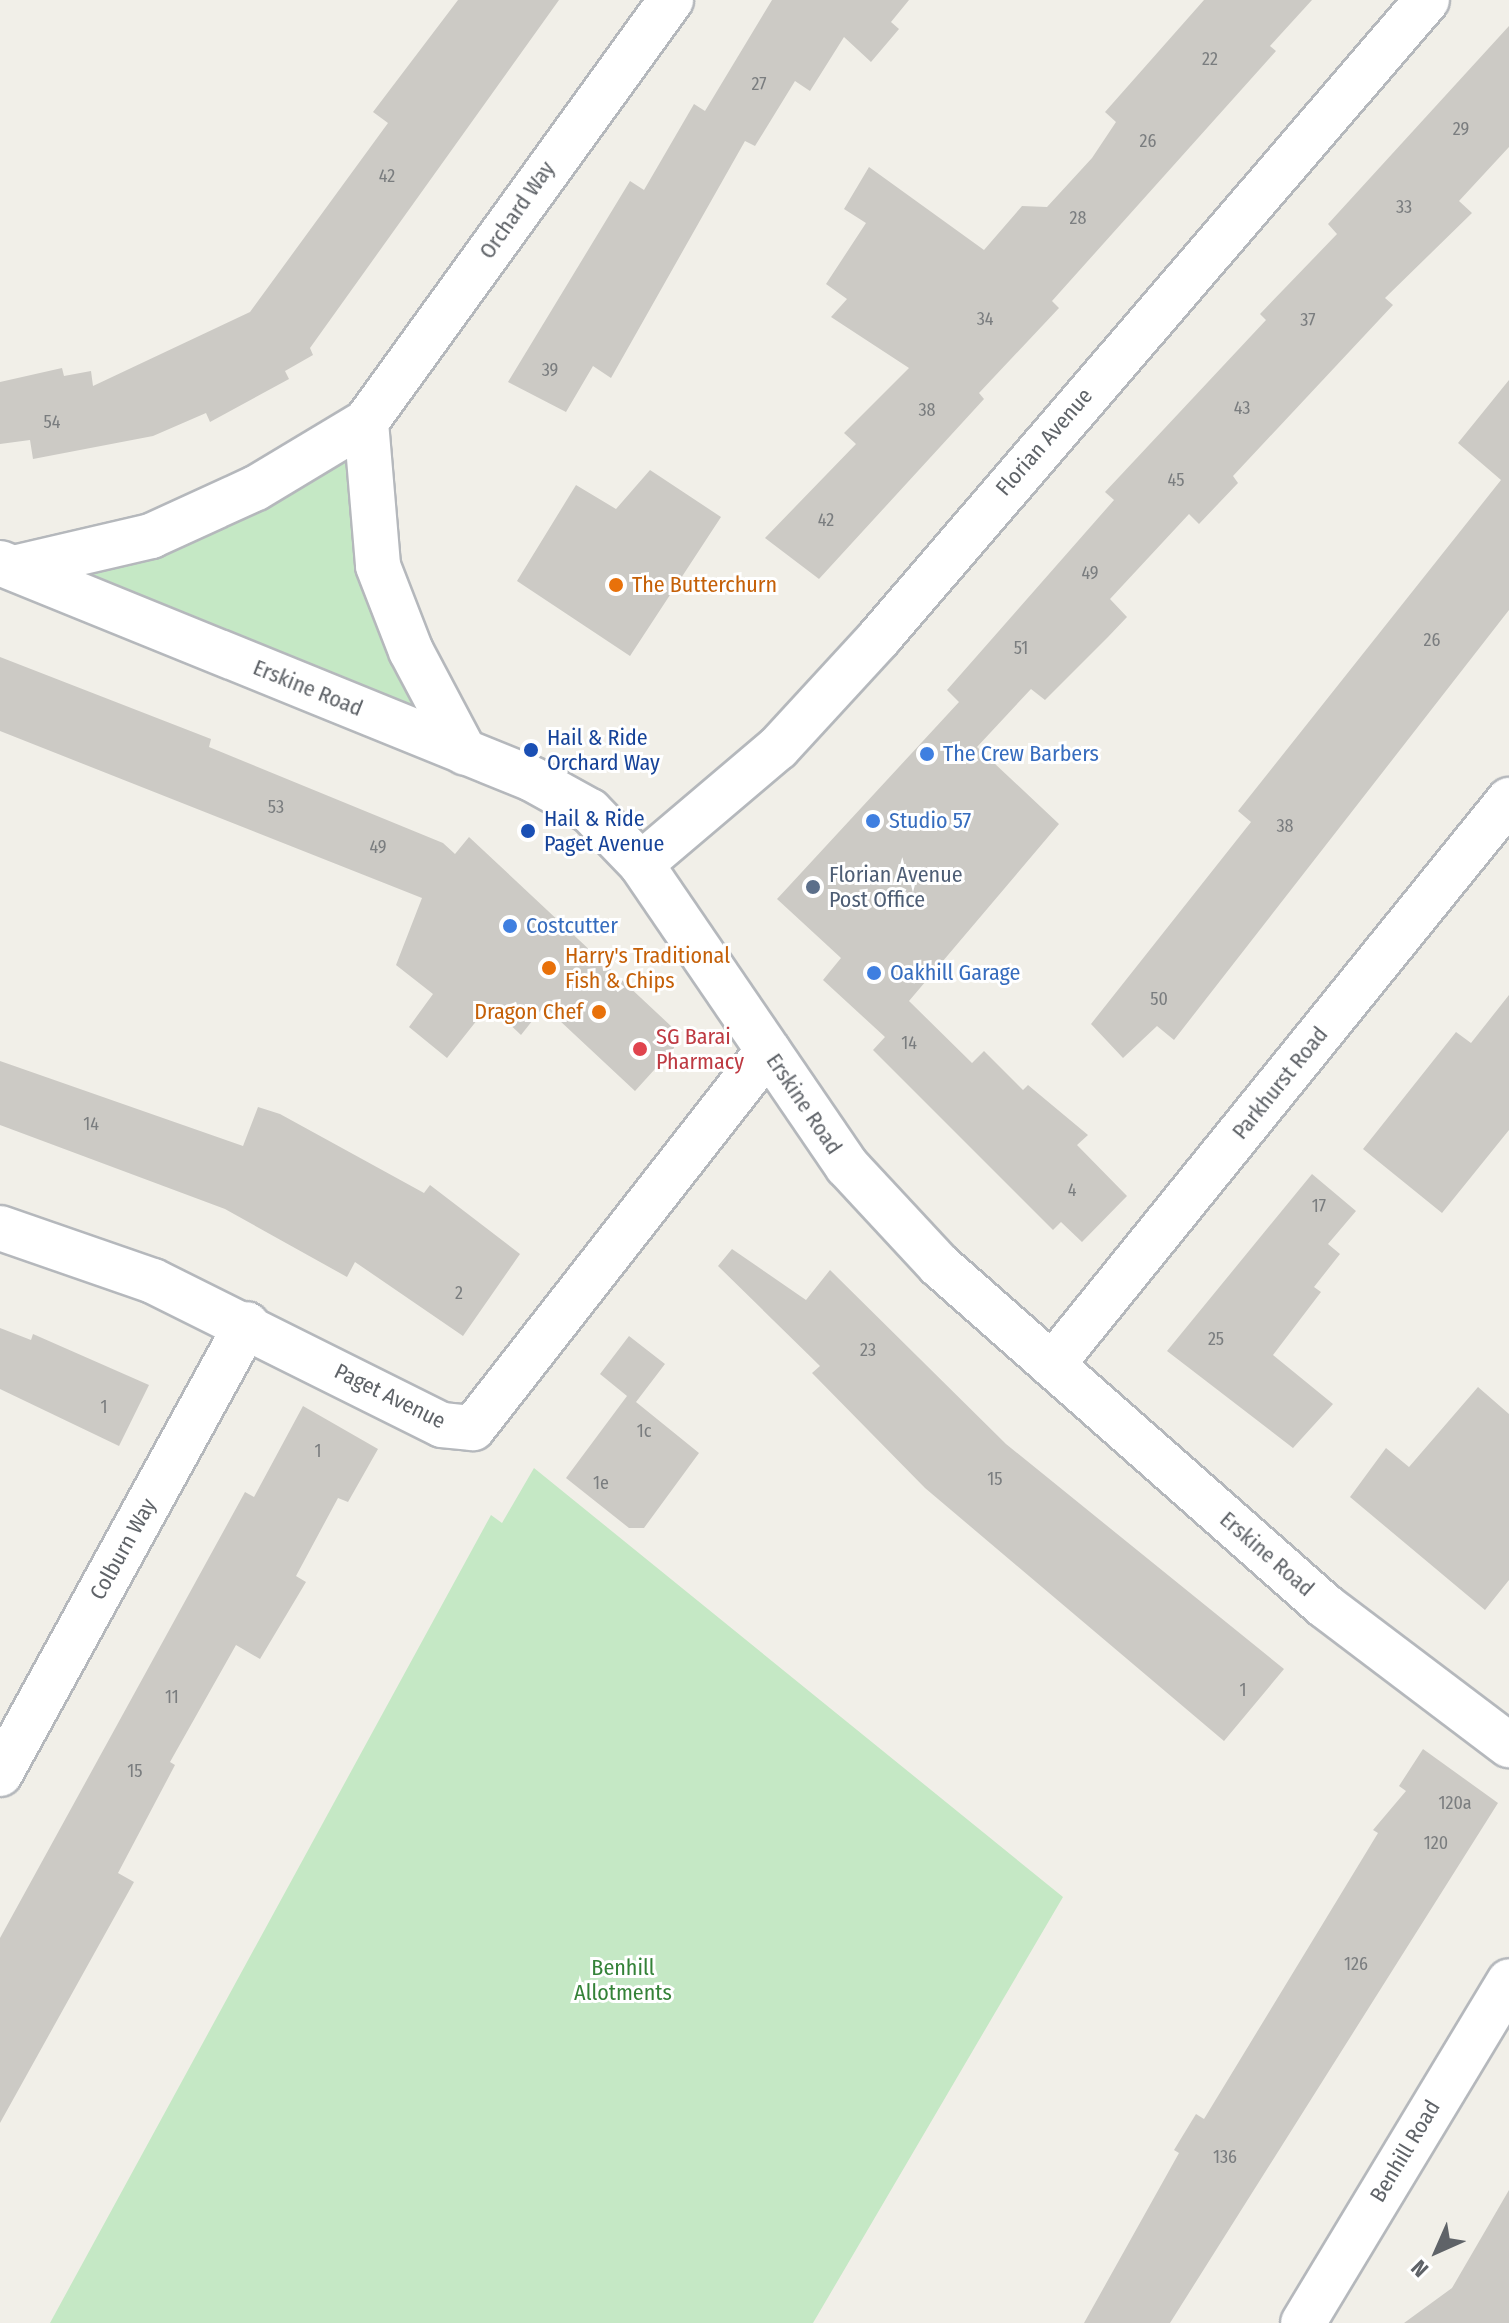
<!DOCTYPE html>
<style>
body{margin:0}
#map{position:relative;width:1509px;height:2323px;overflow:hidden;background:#f1efe8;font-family:"Fira Sans Condensed",sans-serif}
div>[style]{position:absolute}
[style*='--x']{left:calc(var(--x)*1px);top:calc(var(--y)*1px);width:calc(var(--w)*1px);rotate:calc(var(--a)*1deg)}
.green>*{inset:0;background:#c5e8c5}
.building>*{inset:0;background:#cccac5}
.roads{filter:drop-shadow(2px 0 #b5b8bc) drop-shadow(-2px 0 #b5b8bc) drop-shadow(0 2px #b5b8bc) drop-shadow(0 -2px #b5b8bc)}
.minor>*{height:44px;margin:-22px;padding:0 22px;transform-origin:22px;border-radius:22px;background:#fff}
.tertiary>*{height:44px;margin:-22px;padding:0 22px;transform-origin:22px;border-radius:22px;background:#fff}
.dots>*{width:22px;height:22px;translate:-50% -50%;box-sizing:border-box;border:4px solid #fff;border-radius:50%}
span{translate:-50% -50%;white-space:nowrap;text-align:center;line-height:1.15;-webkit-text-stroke:6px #fff;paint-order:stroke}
.number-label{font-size:18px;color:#7a7d7f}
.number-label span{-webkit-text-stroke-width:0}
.street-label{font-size:22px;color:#5f6368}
.food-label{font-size:22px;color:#c56008}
.left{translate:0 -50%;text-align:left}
.right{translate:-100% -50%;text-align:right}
.transit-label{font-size:22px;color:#164399}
.shop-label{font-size:22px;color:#366cbe}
.service-label{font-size:22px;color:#4e5e75}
.health-label{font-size:22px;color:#be3a42}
.park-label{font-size:22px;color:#348238}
.north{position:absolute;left:1397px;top:2211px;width:80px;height:80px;-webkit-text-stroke:6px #fff;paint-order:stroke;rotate:225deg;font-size:22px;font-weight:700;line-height:32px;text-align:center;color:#5f6368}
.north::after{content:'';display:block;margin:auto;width:28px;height:36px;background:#5f6368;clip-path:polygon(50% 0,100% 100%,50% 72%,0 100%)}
</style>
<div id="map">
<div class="green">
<div style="clip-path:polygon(357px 439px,443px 734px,43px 569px)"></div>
<div style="clip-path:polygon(534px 1468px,1063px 1897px,813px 2323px,50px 2323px,491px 1515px,502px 1523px)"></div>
</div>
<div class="building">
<div style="clip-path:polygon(458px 0,559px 0,310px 348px,313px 355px,285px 371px,289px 379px,210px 422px,206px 413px,153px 436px,33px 459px,30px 440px,0 444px,0 382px,62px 368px,64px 376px,91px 371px,93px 386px,250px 312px,388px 123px,373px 112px)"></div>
<div style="clip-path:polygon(772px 0,909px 0,891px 22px,899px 29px,871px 62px,844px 37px,810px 91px,795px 81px,755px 146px,745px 141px,611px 378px,593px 366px,566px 412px,508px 382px,630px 181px,644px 190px,694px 104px,705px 111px)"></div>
<div style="clip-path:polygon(1204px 0,1312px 0,1270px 46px,1276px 51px,1052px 301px,1059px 308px,979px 393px,984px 399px,819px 579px,765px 538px,856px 444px,844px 433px,909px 368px,831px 317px,847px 299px,826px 284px,866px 223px,844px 209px,869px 167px,984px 250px,1022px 206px,1047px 207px,1092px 158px,1116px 122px,1105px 112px)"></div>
<div style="clip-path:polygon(1509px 26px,1509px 147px,1459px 201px,1472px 213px,1385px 298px,1393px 305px,1233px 476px,1238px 483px,1199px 524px,1189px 514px,1110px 599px,1127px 617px,1108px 637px,1045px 700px,1031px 689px,977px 747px,1059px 824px,909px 1001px,972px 1063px,984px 1051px,1023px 1090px,1028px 1085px,1088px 1135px,1077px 1145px,1127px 1196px,1082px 1242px,1061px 1222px,1053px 1230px,873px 1050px,885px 1037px,823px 980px,841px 958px,777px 899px,959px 702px,947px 690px,1114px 500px,1105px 492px,1266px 320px,1260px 314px,1337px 234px,1328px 224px)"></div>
<div style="clip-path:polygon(1509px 380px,1509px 610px,1174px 1040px,1157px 1026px,1123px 1058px,1091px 1024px,1251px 822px,1238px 811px,1501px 480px,1458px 443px)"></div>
<div style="clip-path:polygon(650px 470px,721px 517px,630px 656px,517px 581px,576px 485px,616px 509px)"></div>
<div style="clip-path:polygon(0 657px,211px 739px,209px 747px,443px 843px,455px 854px,469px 837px,672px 1027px,674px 1048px,635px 1091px,544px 1006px,521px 1035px,489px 1005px,447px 1058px,409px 1027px,433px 994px,396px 965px,422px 898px,0 731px)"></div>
<div style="clip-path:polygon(1509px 995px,1509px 1130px,1442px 1213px,1363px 1149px,1456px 1032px,1471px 1043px)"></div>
<div style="clip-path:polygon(0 1061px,243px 1146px,258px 1107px,280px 1114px,424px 1193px,430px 1185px,520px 1254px,463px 1336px,355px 1262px,347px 1277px,225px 1209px,0 1125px)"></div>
<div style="clip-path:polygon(1312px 1174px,1356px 1211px,1328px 1244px,1340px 1254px,1314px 1287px,1321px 1292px,1273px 1355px,1333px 1404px,1293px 1448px,1167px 1351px)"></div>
<div style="clip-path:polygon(732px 1249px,806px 1300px,830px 1270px,1006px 1444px,1284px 1669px,1224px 1741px,925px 1488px,812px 1373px,820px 1366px,718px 1266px)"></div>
<div style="clip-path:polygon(0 1328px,31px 1340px,33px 1334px,149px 1385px,119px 1446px,0 1389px)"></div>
<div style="clip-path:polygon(629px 1336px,665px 1364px,636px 1402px,699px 1453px,644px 1528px,629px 1528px,566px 1478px,627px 1396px,600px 1374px)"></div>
<div style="clip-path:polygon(1478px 1387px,1509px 1414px,1509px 1580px,1485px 1610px,1350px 1497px,1386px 1448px,1409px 1467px)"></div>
<div style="clip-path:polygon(303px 1406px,378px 1449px,348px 1502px,338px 1498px,296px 1576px,306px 1582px,260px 1659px,236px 1645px,170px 1762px,175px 1765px,118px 1873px,134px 1882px,0 2123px,0 1938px,245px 1492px,254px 1497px)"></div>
<div style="clip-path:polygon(1423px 1749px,1498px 1803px,1170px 2323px,1084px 2323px,1179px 2153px,1174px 2150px,1196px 2114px,1204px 2119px,1378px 1833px,1373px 1830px,1406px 1791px,1399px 1786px)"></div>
<div style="clip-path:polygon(1509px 2190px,1509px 2323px,1404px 2323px,1452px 2288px)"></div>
</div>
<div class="roads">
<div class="minor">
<div style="--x:366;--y:422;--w:144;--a:85.2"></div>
<div style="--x:378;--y:566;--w:91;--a:68.8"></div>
<div style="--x:411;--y:651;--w:115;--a:62.1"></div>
<div style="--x:14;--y:568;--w:141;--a:-13.1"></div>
<div style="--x:151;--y:536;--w:115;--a:-24.6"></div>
<div style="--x:256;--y:488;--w:128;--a:-31"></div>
<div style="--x:366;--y:422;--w:521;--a:-54.14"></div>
<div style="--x:641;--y:864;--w:180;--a:-40.3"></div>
<div style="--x:778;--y:748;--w:149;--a:-47.4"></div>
<div style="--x:879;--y:638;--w:841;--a:-49.34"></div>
<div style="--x:0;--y:1228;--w:162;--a:19.1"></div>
<div style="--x:153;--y:1281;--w:323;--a:26.5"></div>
<div style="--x:442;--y:1425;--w:31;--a:6"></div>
<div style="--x:473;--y:1428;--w:479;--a:-52"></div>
<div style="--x:1052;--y:1365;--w:727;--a:-51.03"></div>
<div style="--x:0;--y:1774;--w:513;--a:-61.24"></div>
</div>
<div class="tertiary">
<div style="--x:0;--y:563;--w:574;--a:22.1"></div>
<div style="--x:532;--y:779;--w:66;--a:28.9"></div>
<div style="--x:590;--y:811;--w:74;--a:46.1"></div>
<div style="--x:641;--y:864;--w:366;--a:55.7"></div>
<div style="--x:847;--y:1166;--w:135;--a:47.1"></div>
<div style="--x:939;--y:1265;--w:515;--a:41.46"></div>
<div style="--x:1325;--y:1606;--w:231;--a:37.1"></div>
<div style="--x:1303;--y:2323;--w:399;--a:-58.9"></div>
</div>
</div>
<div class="dots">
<div style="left:616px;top:585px;background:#e8710a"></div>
<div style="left:531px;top:750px;background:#1a4fb4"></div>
<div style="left:927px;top:754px;background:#3f7fe0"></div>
<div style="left:873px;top:821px;background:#3f7fe0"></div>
<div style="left:528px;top:831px;background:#1a4fb4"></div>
<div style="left:813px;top:887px;background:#5c6f8a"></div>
<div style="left:510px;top:926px;background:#3f7fe0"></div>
<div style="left:549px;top:968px;background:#e8710a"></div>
<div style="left:874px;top:973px;background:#3f7fe0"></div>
<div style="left:599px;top:1012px;background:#e8710a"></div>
<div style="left:640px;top:1049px;background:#e0444e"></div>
</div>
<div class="number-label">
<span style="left:1210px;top:59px">22</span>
<span style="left:759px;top:84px">27</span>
<span style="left:1461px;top:129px">29</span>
<span style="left:1148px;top:141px">26</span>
<span style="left:387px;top:176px">42</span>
<span style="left:1404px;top:207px">33</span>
<span style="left:1078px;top:218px">28</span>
<span style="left:985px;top:319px">34</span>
<span style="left:1308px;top:320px">37</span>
<span style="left:550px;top:370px">39</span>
<span style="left:1242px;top:408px">43</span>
<span style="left:927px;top:410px">38</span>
<span style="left:52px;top:422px">54</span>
<span style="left:1176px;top:480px">45</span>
<span style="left:826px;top:520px">42</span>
<span style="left:1090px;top:573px">49</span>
<span style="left:1432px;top:640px">26</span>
<span style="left:1021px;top:648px">51</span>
<span style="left:276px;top:807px">53</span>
<span style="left:1285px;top:826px">38</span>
<span style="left:378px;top:847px">49</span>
<span style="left:1159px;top:999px">50</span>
<span style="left:909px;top:1043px">14</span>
<span style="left:91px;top:1124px">14</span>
<span style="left:1072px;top:1190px">4</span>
<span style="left:1319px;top:1206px">17</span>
<span style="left:459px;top:1293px">2</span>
<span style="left:1216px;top:1339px">25</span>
<span style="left:868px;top:1350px">23</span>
<span style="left:104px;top:1407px">1</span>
<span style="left:644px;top:1431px">1c</span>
<span style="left:318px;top:1451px">1</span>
<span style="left:995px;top:1479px">15</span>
<span style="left:601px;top:1483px">1e</span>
<span style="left:1243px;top:1690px">1</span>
<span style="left:172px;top:1697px">11</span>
<span style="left:135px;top:1771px">15</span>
<span style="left:1455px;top:1803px">120a</span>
<span style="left:1436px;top:1843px">120</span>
<span style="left:1356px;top:1964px">126</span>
<span style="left:1225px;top:2157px">136</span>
</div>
<div class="street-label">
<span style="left:517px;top:210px;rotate:-55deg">Orchard Way</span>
<span style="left:1044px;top:442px;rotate:-49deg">Florian Avenue</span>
<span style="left:308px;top:688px;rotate:22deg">Erskine Road</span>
<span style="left:1280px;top:1083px;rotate:-51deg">Parkhurst Road</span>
<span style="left:804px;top:1104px;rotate:56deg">Erskine Road</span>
<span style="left:390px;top:1396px;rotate:26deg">Paget Avenue</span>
<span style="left:123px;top:1549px;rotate:-61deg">Colburn Way</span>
<span style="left:1267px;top:1554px;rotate:41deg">Erskine Road</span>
<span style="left:1405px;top:2151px;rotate:-59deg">Benhill Road</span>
</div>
<div class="food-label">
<span class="left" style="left:632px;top:585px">The Butterchurn</span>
<span class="left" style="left:565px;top:968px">Harry's Traditional<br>Fish &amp; Chips</span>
<span class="right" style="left:583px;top:1012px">Dragon Chef</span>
</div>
<div class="transit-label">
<span class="left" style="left:547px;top:750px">Hail &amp; Ride<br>Orchard Way</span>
<span class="left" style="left:544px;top:831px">Hail &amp; Ride<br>Paget Avenue</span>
</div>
<div class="shop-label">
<span class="left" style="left:943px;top:754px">The Crew Barbers</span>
<span class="left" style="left:889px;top:821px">Studio 57</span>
<span class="left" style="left:526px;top:926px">Costcutter</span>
<span class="left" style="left:890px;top:973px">Oakhill Garage</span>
</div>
<div class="service-label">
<span class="left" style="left:829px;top:887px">Florian Avenue<br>Post Office</span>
</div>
<div class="health-label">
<span class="left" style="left:656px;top:1049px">SG Barai<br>Pharmacy</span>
</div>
<div class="park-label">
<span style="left:623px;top:1980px">Benhill<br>Allotments</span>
</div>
<div class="north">N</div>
</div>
